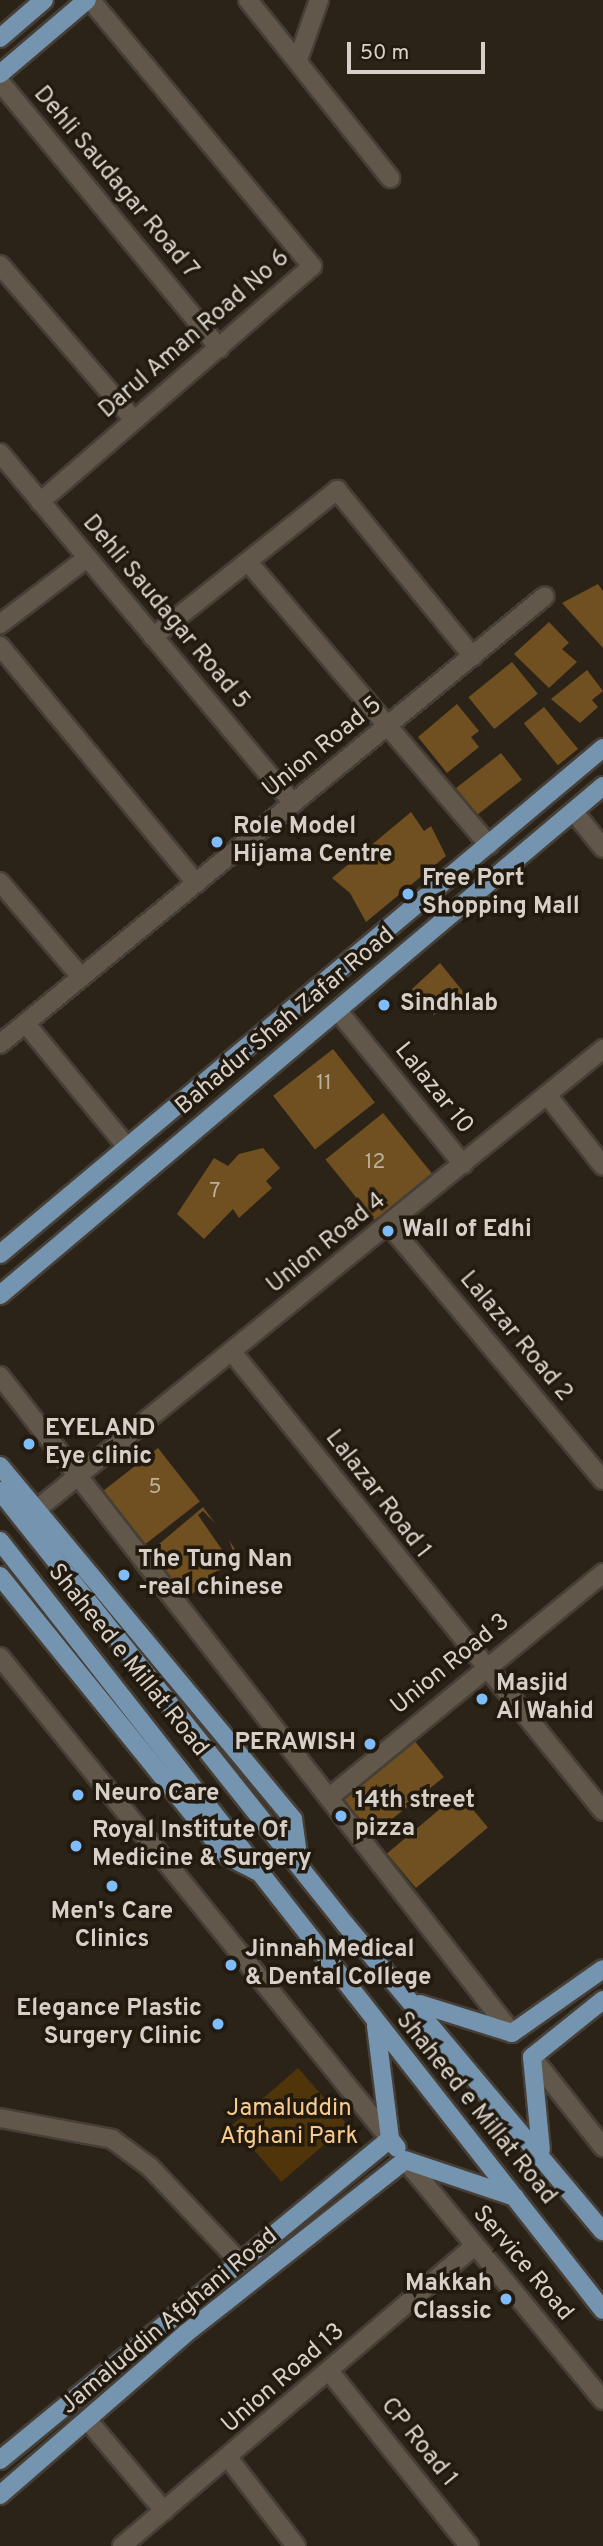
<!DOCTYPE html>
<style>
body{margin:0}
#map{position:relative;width:603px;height:2546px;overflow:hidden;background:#2c2318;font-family:Overpass,sans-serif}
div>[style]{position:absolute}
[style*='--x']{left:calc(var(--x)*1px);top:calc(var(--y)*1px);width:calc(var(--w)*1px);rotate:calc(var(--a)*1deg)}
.green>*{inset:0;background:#50350b;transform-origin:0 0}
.building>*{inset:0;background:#704f20;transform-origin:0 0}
.roads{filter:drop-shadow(2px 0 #463f37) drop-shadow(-2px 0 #463f37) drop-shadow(0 2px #463f37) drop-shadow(0 -2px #463f37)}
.minor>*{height:18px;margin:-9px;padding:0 9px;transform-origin:9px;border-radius:9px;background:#61574a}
.major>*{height:18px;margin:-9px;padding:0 9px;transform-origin:9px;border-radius:9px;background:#7594af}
.dots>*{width:19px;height:19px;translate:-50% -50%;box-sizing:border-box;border:4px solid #221a0f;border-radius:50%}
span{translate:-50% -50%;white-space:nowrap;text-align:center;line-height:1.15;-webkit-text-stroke:7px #221a0f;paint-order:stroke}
.number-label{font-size:21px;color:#bcb09f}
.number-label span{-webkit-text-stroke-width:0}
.street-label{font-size:24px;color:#d6d0c9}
.poi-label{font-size:24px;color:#d6d0c9;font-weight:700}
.left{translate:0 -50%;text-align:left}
.right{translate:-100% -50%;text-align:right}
.park-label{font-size:24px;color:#facb8e}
.scale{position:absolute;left:347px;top:42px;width:138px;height:32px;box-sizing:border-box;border:4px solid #d6d0c9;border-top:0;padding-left:9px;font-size:21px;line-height:24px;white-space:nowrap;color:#d6d0c9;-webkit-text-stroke:5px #221a0f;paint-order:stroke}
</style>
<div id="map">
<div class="green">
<div style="left:298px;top:2068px;width:75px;height:87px;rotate:49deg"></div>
</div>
<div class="building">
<div style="clip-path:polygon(598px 584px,603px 591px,603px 648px,562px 603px)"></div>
<div style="clip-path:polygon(549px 622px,569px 643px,562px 649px,577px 662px,549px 688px,514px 654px)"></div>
<div style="left:512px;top:662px;width:41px;height:56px;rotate:51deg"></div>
<div style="clip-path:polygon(587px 670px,603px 691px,592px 700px,598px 707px,580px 723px,551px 699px)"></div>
<div style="clip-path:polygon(457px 704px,479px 731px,471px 737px,479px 747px,447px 773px,418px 737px)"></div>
<div style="left:544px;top:707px;width:54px;height:26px;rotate:51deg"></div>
<div style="left:501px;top:753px;width:34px;height:57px;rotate:52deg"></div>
<div style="clip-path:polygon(411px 812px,424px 831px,431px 826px,446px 856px,366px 922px,350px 893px,332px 878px)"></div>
<div style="clip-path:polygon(440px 963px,465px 994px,434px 1015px,412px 989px)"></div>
<div style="left:333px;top:1049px;width:68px;height:76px;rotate:52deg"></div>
<div style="left:383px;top:1113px;width:81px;height:74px;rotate:51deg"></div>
<div style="clip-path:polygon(263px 1148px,280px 1168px,266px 1181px,272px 1188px,239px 1218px,233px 1209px,204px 1239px,177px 1214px,214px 1158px,228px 1166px,239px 1154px)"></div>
<div style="left:158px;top:1448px;width:68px;height:86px;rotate:52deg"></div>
<div style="clip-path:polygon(203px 1507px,215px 1523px,203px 1511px,198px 1515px,225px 1554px,218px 1561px,234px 1554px,229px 1540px,238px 1554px,170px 1613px,133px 1566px)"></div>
<div style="left:413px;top:1739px;width:49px;height:96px;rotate:51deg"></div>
<div style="left:459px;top:1793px;width:45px;height:94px;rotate:50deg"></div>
</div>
<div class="roads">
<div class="minor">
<div style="--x:248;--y:0;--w:228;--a:51.4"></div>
<div style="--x:298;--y:60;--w:64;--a:-70.7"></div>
<div style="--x:0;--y:82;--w:345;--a:50.5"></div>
<div style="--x:0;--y:265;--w:205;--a:49.2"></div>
<div style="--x:0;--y:453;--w:457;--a:50.1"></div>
<div style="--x:40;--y:502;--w:360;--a:-40.9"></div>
<div style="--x:312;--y:266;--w:346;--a:-129.8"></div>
<div style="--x:248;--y:562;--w:372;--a:49.6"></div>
<div style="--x:0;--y:624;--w:109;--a:-37.2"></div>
<div style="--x:153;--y:637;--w:236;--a:-38.6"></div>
<div style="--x:337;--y:490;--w:215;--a:50.8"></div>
<div style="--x:0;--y:646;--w:308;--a:50.4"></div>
<div style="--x:574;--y:812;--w:46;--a:51.1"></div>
<div style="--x:0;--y:882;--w:125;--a:49.5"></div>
<div style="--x:338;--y:1011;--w:198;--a:50.8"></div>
<div style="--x:26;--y:1024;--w:159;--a:50.6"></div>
<div style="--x:0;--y:1044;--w:705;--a:-39.42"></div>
<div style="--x:547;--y:1095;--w:90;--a:51.7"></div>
<div style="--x:389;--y:1225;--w:333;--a:50"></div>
<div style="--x:232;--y:1352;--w:590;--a:51.05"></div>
<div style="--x:0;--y:1376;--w:833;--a:52.07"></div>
<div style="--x:36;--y:1510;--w:731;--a:-39.11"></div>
<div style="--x:0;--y:1657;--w:620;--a:51.02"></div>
<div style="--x:331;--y:1796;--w:352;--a:-39.3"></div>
<div style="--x:532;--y:2057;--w:115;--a:51.7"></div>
<div style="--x:0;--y:2118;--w:114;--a:10.6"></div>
<div style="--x:112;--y:2139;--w:47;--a:36.4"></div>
<div style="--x:150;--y:2167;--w:129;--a:46.6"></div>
<div style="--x:405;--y:2160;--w:311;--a:50.5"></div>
<div style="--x:329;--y:2371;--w:224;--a:51.3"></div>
<div style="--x:90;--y:2423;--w:115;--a:49.9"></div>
<div style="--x:229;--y:2459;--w:110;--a:52.4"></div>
<div style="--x:122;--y:2546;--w:463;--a:-40.4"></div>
</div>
<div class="major">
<div style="--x:0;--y:38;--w:58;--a:-40.8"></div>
<div style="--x:0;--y:74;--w:114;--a:-40.4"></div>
<div style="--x:0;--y:1254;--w:787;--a:-40"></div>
<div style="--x:0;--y:1295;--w:789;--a:-40.17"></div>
<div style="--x:0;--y:1466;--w:459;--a:50.3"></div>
<div style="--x:293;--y:1819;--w:37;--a:82"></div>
<div style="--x:0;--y:1491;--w:554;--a:51.45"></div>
<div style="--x:345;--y:1924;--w:401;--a:50"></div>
<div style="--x:0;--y:1541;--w:977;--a:51.9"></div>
<div style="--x:0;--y:1576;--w:359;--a:51"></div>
<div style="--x:226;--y:1855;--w:41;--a:27.8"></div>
<div style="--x:420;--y:2004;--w:96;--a:17.5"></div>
<div style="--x:376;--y:2026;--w:114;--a:82.9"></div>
<div style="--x:390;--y:2139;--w:11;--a:52"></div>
<div style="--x:512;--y:2033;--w:111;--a:-35.1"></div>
<div style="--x:532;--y:2057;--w:93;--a:84.5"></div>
<div style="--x:532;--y:2057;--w:91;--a:-38.8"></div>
<div style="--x:405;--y:2160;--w:116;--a:18.6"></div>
<div style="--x:0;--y:2460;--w:505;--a:-39.46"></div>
<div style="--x:0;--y:2495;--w:245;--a:-41"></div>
<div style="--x:185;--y:2334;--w:280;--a:-38.3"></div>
</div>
</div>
<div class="dots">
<div style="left:217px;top:842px;background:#7ebdf9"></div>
<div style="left:408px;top:894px;background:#7ebdf9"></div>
<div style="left:384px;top:1005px;background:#7ebdf9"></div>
<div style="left:388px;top:1231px;background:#7ebdf9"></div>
<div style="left:29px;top:1444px;background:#7ebdf9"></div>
<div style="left:124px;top:1575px;background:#7ebdf9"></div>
<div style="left:482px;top:1699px;background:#7ebdf9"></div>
<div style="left:370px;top:1744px;background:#7ebdf9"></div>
<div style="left:78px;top:1795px;background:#7ebdf9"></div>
<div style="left:341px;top:1816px;background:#7ebdf9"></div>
<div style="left:76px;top:1846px;background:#7ebdf9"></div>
<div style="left:112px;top:1886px;background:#7ebdf9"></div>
<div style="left:231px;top:1965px;background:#7ebdf9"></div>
<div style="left:218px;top:2024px;background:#7ebdf9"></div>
<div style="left:506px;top:2299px;background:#7ebdf9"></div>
</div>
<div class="number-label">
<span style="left:324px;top:1084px">11</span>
<span style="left:375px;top:1163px">12</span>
<span style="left:215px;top:1192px">7</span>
<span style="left:155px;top:1488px">5</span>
</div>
<div class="street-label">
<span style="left:115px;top:183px;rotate:50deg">Dehli Saudagar Road 7</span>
<span style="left:195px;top:335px;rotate:-41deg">Darul Aman Road No 6</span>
<span style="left:165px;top:613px;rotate:50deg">Dehli Saudagar Road 5</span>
<span style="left:323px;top:748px;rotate:-39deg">Union Road 5</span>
<span style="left:286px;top:1022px;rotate:-40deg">Bahadur Shah Zafar Road</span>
<span style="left:433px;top:1089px;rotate:51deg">Lalazar 10</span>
<span style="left:327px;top:1244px;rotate:-39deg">Union Road 4</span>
<span style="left:515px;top:1337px;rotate:50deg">Lalazar Road 2</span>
<span style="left:377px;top:1495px;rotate:52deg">Lalazar Road 1</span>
<span style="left:127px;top:1661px;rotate:51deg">Shaheed e Millat Road</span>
<span style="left:451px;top:1665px;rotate:-39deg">Union Road 3</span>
<span style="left:475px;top:2109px;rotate:51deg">Shaheed e Millat Road</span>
<span style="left:522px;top:2264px;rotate:50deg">Service Road</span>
<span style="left:170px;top:2322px;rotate:-40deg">Jamaluddin Afghani Road</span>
<span style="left:284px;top:2379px;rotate:-41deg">Union Road 13</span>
<span style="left:418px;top:2443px;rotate:51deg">CP Road 1</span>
</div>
<div class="poi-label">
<span class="left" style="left:233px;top:842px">Role Model<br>Hijama Centre</span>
<span class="left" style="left:422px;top:894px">Free Port<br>Shopping Mall</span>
<span class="left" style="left:400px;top:1005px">Sindhlab</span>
<span class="left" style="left:402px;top:1231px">Wall of Edhi</span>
<span class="left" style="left:45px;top:1444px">EYELAND<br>Eye clinic</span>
<span class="left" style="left:138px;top:1575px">The Tung Nan<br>-real chinese</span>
<span class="left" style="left:496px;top:1699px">Masjid<br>Al Wahid</span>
<span class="right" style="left:356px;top:1744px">PERAWISH</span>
<span class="left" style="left:94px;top:1795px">Neuro Care</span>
<span class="left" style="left:355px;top:1816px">14th street<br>pizza</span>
<span class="left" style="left:92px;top:1846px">Royal Institute Of<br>Medicine &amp; Surgery</span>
<span style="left:112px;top:1927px">Men's Care<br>Clinics</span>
<span class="left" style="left:245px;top:1965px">Jinnah Medical<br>&amp; Dental College</span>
<span class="right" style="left:202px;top:2024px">Elegance Plastic<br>Surgery Clinic</span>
<span class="right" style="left:492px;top:2299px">Makkah<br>Classic</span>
</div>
<div class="park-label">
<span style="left:289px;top:2124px">Jamaluddin<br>Afghani Park</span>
</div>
<div class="scale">50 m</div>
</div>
